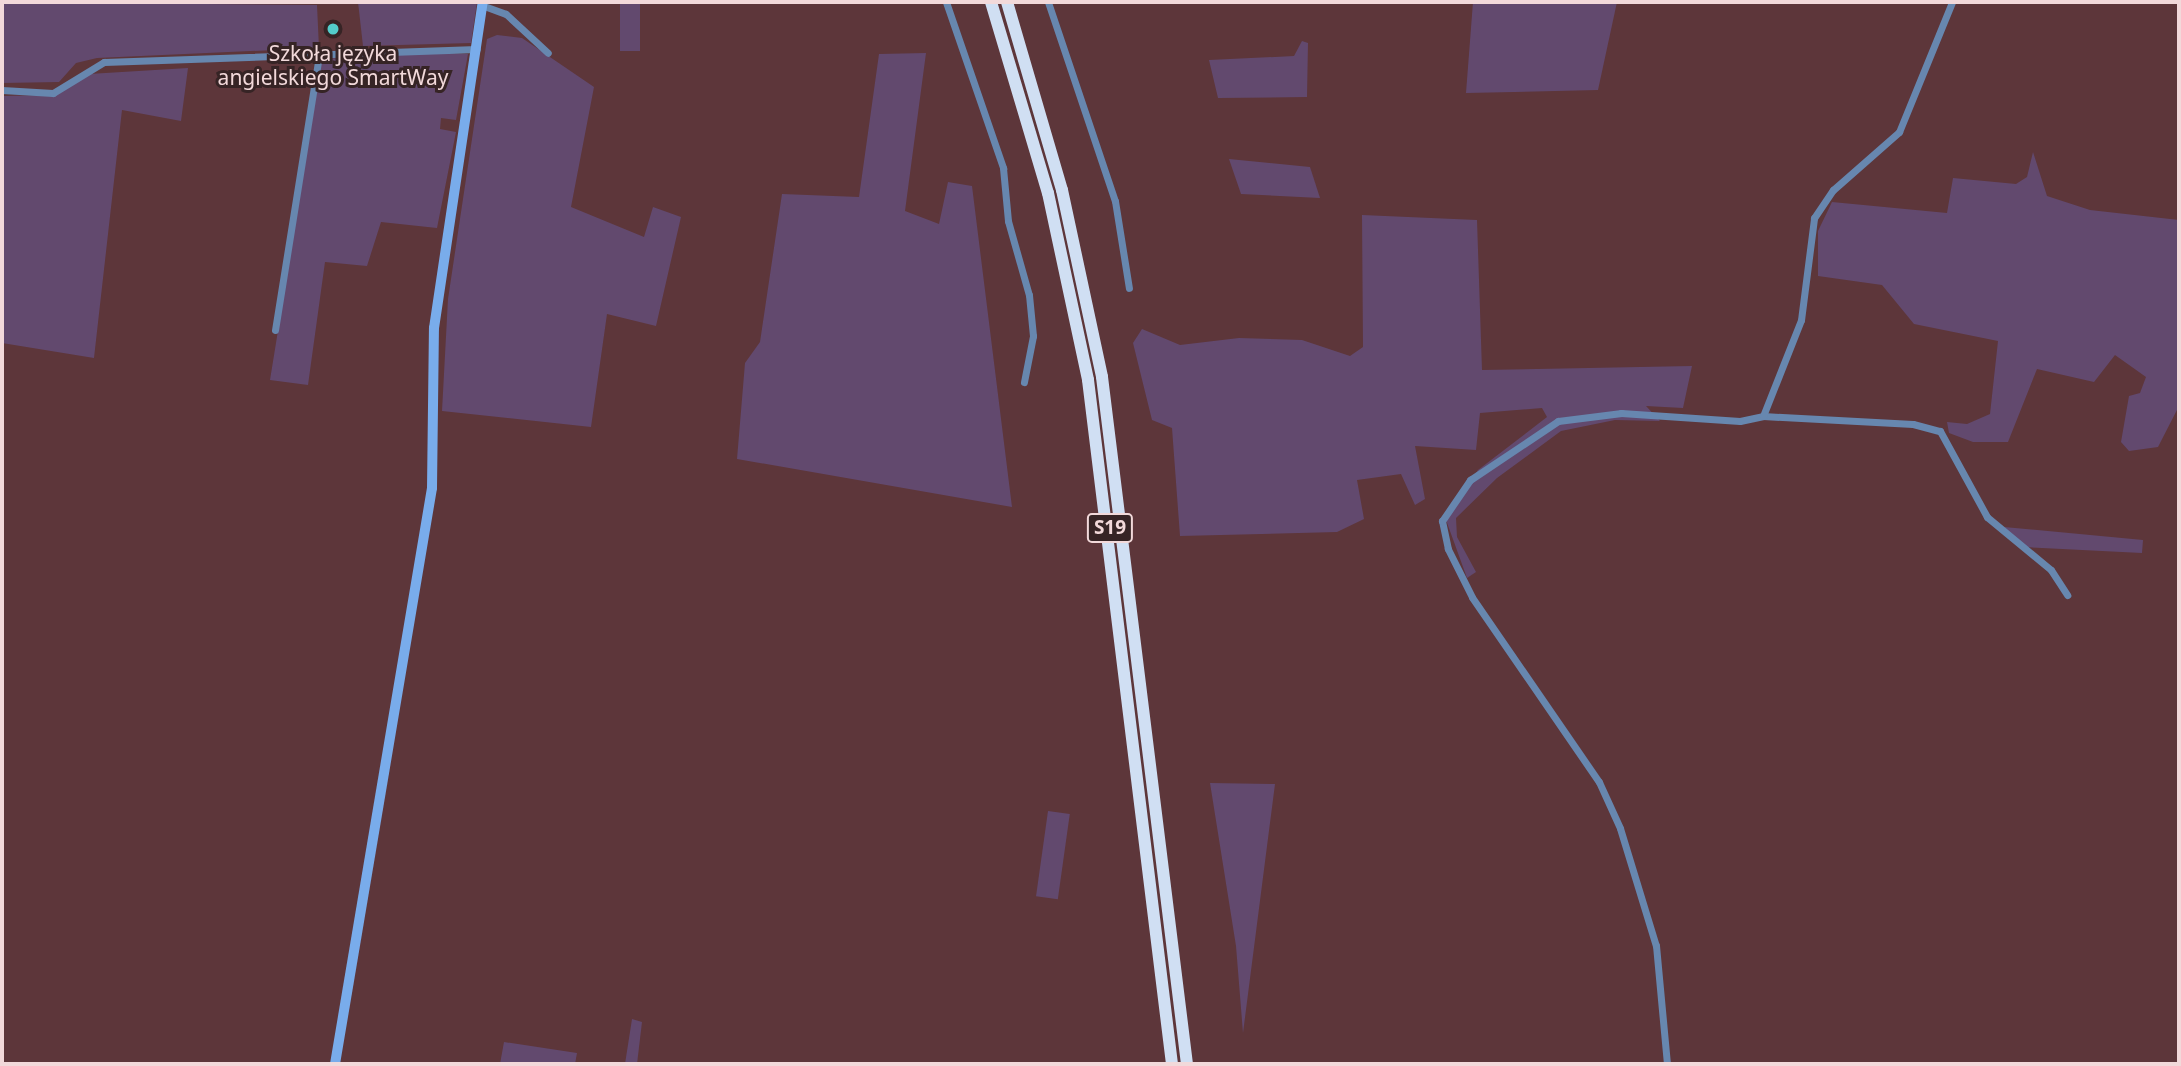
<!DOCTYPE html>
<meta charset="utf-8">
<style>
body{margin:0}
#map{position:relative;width:2181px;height:1066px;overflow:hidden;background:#5d363a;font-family:"Noto Sans",sans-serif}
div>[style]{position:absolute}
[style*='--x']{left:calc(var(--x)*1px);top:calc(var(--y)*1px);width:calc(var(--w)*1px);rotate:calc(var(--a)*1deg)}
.green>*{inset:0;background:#62496e;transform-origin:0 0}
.street>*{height:7px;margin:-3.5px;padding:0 3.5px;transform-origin:3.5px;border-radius:3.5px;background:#6787af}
.secondary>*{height:10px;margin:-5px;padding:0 5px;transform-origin:5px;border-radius:5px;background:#79aceb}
.highway>*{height:12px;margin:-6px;padding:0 6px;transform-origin:6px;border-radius:6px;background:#d0dff3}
.dots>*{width:19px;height:19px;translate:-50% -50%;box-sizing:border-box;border:4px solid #362425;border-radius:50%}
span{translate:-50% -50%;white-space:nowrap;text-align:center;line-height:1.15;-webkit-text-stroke:6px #362425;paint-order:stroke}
.shield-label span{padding:2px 5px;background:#362425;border:2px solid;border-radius:5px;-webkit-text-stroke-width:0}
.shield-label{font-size:19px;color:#f2d9da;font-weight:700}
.poi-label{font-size:21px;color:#f2d9da}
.frame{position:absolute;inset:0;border:4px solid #f2d9da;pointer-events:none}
</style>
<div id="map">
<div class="green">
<div style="clip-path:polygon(2px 2px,317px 5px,319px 48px,97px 58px,76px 63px,59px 82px,2px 83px)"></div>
<div style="clip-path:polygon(358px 2px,477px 2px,471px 43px,363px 46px)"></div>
<div style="left:620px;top:2px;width:20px;height:49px"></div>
<div style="clip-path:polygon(1473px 2px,1617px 2px,1598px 90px,1466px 93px)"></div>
<div style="clip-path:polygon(497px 35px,522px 38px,594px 87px,571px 207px,644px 237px,653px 207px,681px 217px,656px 326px,607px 314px,591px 427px,442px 411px,448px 299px,487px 39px)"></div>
<div style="clip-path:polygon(1302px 41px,1308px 43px,1307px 97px,1218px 98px,1209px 60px,1294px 56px)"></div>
<div style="clip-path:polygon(436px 53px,468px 54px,456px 120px,441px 118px,440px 129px,456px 132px,437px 228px,381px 222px,367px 266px,325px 262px,308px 385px,270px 380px,322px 59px)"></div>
<div style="clip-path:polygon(926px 53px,905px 211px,939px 224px,948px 182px,972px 186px,1012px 507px,737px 459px,745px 363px,760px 342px,782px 194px,859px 197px,879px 54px)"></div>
<div style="clip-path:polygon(188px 68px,181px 121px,122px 110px,94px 358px,2px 343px,2px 96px,55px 95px,89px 74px)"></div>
<div style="clip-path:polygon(2033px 152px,2047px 196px,2090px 210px,2179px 220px,2179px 406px,2158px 447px,2129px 451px,2121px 442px,2129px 396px,2140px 393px,2146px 377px,2115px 355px,2094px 382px,2037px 369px,2008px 442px,1973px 442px,1949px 433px,1947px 422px,1967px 424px,1990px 414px,1998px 341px,1914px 324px,1882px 285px,1818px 276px,1818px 231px,1832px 202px,1947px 213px,1953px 178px,2016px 184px,2027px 177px)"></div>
<div style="clip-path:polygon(1229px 159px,1310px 167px,1320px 198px,1241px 194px)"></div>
<div style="clip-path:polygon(1362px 215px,1477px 220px,1482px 370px,1692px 366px,1683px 408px,1646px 406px,1660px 421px,1615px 420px,1561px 431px,1497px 478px,1456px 518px,1457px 537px,1476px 572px,1467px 578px,1446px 520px,1478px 470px,1547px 417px,1542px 408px,1480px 413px,1476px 450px,1415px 446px,1425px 499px,1415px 505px,1401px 474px,1357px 480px,1364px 519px,1337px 532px,1180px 536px,1172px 428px,1152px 420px,1133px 343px,1142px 329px,1180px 345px,1239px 338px,1302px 340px,1350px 356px,1363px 347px)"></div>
<div style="clip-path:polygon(2004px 527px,2143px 540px,2142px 553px,2024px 547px)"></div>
<div style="clip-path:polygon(1210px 783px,1275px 784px,1243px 1033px,1236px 946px)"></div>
<div style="left:1048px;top:811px;width:22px;height:86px;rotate:8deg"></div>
<div style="clip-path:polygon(632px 1019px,642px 1022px,637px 1064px,625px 1064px)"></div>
<div style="clip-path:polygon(504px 1042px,577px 1053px,575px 1064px,500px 1064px)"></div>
</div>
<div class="street">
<div style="--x:946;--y:2;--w:176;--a:71"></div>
<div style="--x:1003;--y:168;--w:53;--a:84.6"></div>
<div style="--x:1008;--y:221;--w:77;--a:74.2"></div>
<div style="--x:1029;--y:295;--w:41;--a:84.4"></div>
<div style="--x:1033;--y:336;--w:47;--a:101.1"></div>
<div style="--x:1048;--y:2;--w:210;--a:71.4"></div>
<div style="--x:1115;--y:201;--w:88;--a:80.9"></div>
<div style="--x:484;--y:6;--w:23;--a:20"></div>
<div style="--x:506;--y:14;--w:57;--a:42.9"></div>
<div style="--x:2;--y:90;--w:51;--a:3.4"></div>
<div style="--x:53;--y:93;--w:60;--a:-31.3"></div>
<div style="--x:104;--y:62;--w:373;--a:-2"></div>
<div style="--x:275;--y:330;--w:278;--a:-80.9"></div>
<div style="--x:1763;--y:416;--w:150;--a:3.1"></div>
<div style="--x:1913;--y:424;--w:28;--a:15"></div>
<div style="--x:1940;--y:431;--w:98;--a:61.3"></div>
<div style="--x:1987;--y:517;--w:83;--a:39.6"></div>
<div style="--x:2051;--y:570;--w:30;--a:57"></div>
<div style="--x:1667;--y:1064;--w:119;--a:-95.3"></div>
<div style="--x:1656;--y:946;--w:123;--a:-107"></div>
<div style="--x:1620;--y:828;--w:51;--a:-114.5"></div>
<div style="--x:1599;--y:782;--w:224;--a:-124.5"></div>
<div style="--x:1472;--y:597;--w:54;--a:-116.6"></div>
<div style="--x:1448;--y:549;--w:29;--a:-102"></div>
<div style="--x:1442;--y:521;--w:50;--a:-55.7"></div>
<div style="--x:1470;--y:480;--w:106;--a:-33.8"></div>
<div style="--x:1558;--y:421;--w:64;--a:-7.2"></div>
<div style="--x:1621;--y:413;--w:119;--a:3.8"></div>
<div style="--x:1740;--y:421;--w:24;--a:-12"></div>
<div style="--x:1763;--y:416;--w:103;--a:-68.4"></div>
<div style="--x:1801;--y:320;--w:103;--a:-82.7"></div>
<div style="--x:1814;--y:218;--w:34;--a:-56"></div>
<div style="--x:1833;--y:190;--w:88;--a:-41.3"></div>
<div style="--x:1899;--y:132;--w:140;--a:-67.8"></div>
</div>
<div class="secondary">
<div style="--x:335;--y:1064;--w:584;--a:-80.44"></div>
<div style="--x:432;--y:488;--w:160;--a:-89.3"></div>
<div style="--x:434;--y:328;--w:330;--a:-81.5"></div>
</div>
<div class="highway">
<div style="--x:991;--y:2;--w:199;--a:73.4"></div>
<div style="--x:1048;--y:193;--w:191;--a:77.9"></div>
<div style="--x:1088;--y:380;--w:689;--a:83"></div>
<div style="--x:1007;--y:2;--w:196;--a:73.7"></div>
<div style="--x:1062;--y:190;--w:191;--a:77.9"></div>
<div style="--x:1102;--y:377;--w:692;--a:82.95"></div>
</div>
<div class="dots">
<div style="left:333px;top:29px;background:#53cdcb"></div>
</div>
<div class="shield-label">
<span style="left:1110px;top:528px">S19</span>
</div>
<div class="poi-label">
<span style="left:333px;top:65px">Szkoła języka<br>angielskiego SmartWay</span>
</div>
<div class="frame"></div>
</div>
